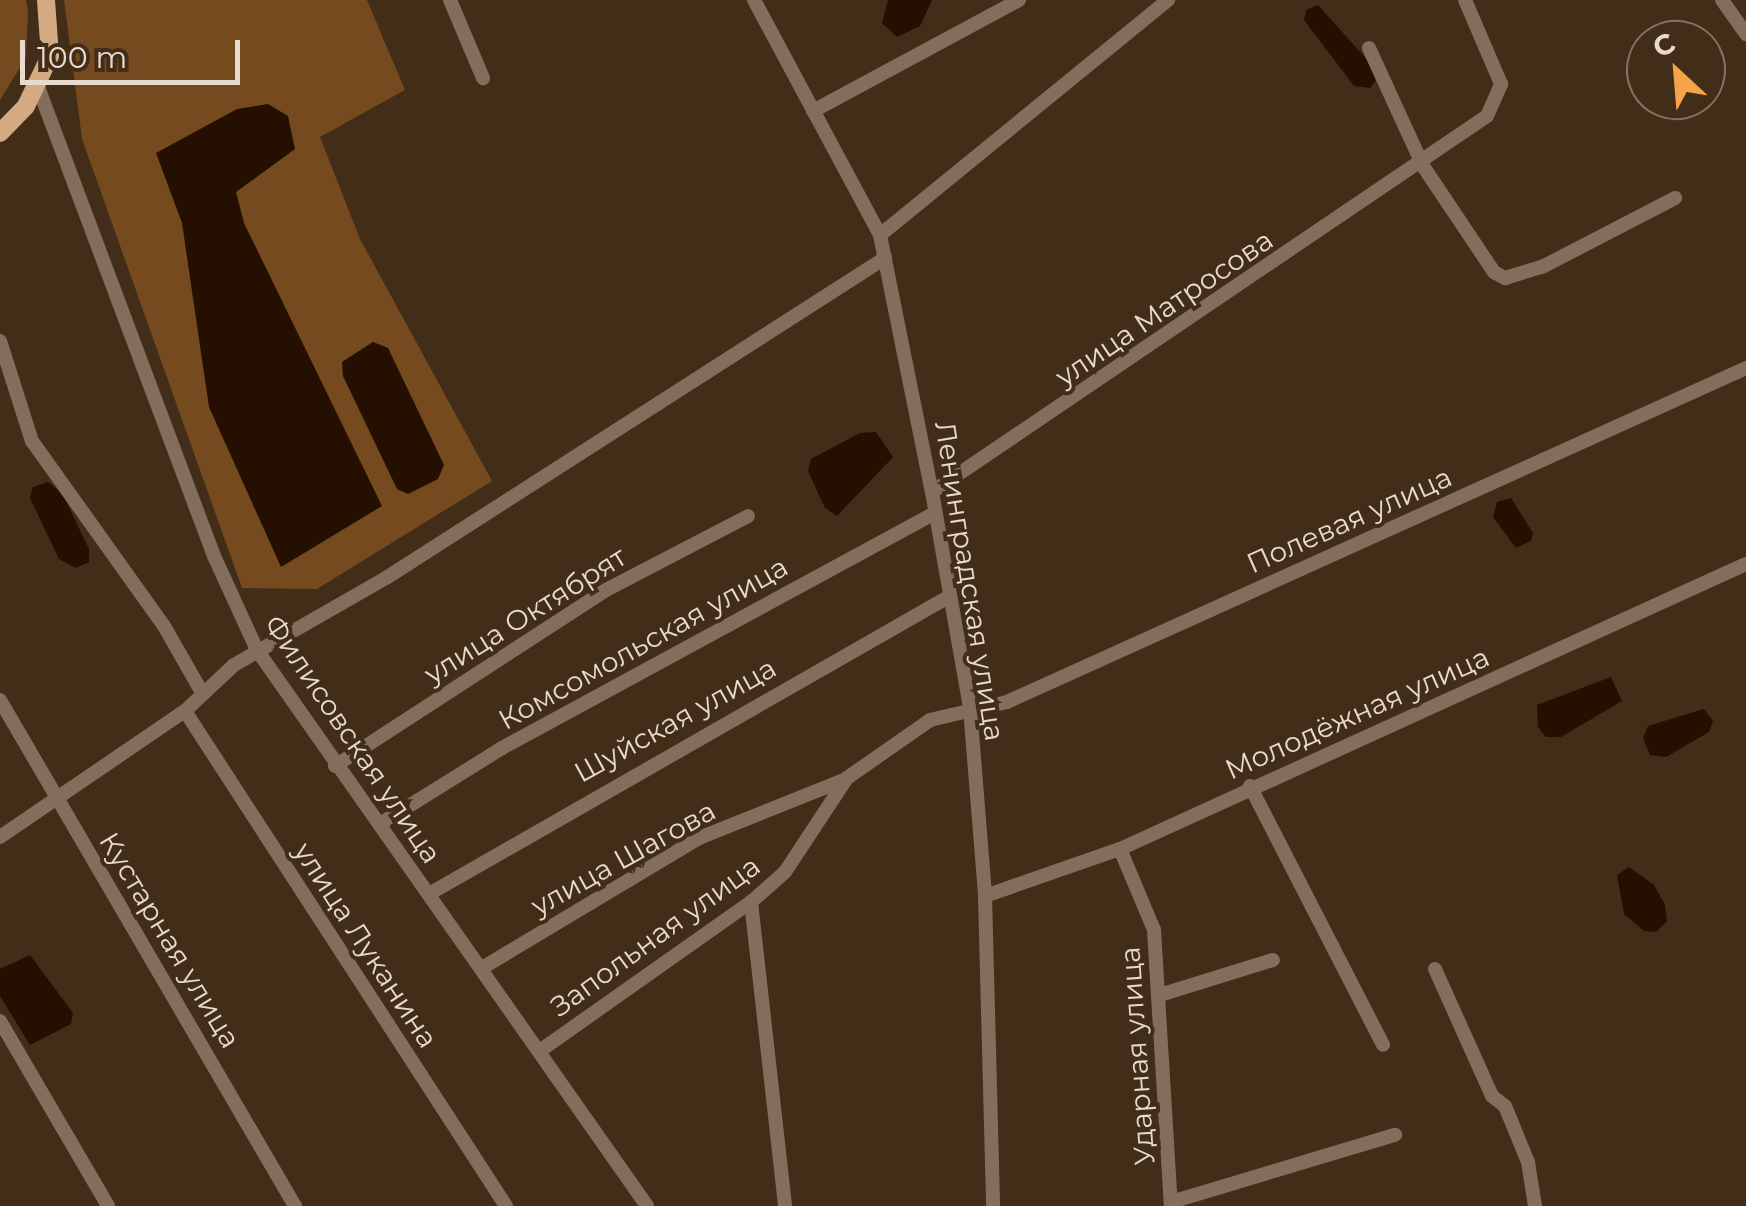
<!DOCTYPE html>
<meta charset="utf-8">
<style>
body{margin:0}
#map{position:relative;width:1746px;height:1206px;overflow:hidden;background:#412d18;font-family:Montserrat,sans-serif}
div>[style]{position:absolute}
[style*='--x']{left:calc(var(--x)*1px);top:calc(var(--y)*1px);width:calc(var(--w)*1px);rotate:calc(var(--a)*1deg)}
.green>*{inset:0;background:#744a1e}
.water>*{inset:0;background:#250f00}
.minor>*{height:14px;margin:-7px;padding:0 7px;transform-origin:7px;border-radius:7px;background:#836e5c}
.major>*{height:18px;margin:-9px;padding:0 9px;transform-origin:9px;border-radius:9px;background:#d4aa83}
span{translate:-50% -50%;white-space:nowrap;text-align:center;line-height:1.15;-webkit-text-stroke:8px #412d18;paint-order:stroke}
.street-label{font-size:28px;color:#e8dace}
.north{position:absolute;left:1626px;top:20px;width:100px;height:100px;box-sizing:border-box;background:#412d18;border:2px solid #847261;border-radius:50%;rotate:334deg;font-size:28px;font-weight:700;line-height:40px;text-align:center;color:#e8dace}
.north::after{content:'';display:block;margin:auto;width:35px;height:45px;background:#f6a248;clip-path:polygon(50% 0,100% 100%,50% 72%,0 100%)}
.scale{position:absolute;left:20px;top:40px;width:220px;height:45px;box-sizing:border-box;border:5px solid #e8dace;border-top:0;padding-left:12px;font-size:30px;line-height:35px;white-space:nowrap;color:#e8dace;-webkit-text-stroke:8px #412d18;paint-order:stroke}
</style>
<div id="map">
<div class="green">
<div style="clip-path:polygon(0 0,26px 0,28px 11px,26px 58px,0 100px)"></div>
<div style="clip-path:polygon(64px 0,367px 0,405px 90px,320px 137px,360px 239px,492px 481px,317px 589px,242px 588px,82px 139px)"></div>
</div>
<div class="water">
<div style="clip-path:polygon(888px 0,932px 0,920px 26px,897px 37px,882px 23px)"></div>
<div style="clip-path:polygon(1318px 5px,1370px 63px,1376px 80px,1370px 88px,1354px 86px,1304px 20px,1306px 10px)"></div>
<div style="clip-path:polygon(268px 104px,288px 116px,295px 149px,236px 192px,244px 223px,382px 506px,281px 567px,209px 407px,182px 223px,156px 153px,237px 109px)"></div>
<div style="clip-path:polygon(373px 342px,388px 348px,444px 465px,438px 479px,408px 494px,397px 489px,343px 376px,342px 362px)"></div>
<div style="clip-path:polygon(876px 432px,893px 457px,837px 516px,825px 508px,808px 471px,811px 459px,860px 433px)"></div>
<div style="clip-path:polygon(48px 482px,62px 493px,89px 549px,89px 562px,76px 568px,59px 559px,30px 498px,33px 487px)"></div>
<div style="clip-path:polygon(1511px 498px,1533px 533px,1531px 541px,1516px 548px,1493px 517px,1497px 502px)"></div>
<div style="clip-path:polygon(1611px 677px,1622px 701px,1561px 737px,1546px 737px,1538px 727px,1537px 705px)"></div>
<div style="clip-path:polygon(1704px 709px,1713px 721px,1709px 732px,1666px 757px,1650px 755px,1643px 738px,1648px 726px)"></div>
<div style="clip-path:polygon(1629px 867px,1654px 885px,1665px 905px,1667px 921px,1656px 932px,1644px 931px,1624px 914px,1617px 875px)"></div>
<div style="clip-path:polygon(30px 955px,73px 1013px,71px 1024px,30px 1045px,0 996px,0 969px)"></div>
</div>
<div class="minor">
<div style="--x:450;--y:0;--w:85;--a:67.1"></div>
<div style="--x:754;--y:0;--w:267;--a:61.8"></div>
<div style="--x:880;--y:235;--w:262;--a:78.6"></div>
<div style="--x:932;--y:492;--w:219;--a:80"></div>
<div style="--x:970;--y:708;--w:189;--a:85.4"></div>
<div style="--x:985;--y:896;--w:310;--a:88.5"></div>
<div style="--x:1722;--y:0;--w:42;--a:54.8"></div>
<div style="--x:1369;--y:48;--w:130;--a:65.4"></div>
<div style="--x:1423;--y:166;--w:128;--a:56.2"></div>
<div style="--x:1494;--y:272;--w:13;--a:29"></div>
<div style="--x:1505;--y:278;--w:39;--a:-17"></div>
<div style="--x:1542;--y:267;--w:150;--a:-27.4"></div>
<div style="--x:38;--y:87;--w:501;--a:69.43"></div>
<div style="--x:214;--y:556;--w:103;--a:65.4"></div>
<div style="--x:257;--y:650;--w:679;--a:54.95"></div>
<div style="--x:813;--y:111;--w:234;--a:-28.3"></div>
<div style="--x:880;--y:235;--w:372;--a:-39.2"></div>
<div style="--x:0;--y:341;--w:105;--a:72.3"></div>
<div style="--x:32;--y:441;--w:227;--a:54.5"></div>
<div style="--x:164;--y:626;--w:78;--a:60.2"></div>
<div style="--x:932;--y:492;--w:670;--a:-34.12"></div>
<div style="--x:1487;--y:116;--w:35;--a:-66"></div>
<div style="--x:1501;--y:84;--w:91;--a:-113.2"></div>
<div style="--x:0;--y:700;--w:586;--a:59.76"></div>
<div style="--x:185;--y:711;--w:590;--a:57.04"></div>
<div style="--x:335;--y:766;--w:323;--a:-33"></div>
<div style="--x:606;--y:590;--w:160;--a:-27.5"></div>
<div style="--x:1250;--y:786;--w:291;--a:62.8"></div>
<div style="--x:380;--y:824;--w:144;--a:-31.9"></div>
<div style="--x:502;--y:748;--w:493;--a:-28.5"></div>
<div style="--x:0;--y:837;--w:224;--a:-34.3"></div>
<div style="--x:185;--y:711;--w:67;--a:-43.2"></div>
<div style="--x:234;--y:665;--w:175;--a:-29.8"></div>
<div style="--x:386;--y:578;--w:593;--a:-32.67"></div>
<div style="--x:1120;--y:849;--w:88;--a:67.2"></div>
<div style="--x:1154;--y:930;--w:277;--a:86.5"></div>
<div style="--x:429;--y:894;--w:600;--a:-29.77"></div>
<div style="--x:985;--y:896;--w:143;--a:-19.2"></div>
<div style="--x:1120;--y:849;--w:688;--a:-24.48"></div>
<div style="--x:751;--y:902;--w:306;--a:83.6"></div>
<div style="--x:482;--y:968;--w:253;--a:-30.9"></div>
<div style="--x:699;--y:838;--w:156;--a:-21.8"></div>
<div style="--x:1435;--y:969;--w:139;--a:65.8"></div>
<div style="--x:1492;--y:1096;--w:16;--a:38"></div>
<div style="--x:1505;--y:1106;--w:61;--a:67.7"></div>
<div style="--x:1528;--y:1162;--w:45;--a:81"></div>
<div style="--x:1163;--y:994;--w:115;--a:-17.2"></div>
<div style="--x:0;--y:1021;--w:214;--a:59.7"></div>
<div style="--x:541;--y:1050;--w:257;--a:-35.2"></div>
<div style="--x:751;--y:902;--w:45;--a:-41.4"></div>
<div style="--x:785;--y:872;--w:113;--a:-56.6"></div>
<div style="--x:847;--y:778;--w:101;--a:-34.9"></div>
<div style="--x:930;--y:720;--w:79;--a:-13.2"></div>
<div style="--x:1007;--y:702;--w:811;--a:-24.32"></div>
<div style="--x:1171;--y:1202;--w:234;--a:-16.7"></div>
</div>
<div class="major">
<div style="--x:0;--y:133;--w:37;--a:-46"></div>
<div style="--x:26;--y:106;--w:55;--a:-64.4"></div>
<div style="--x:50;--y:56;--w:56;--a:-94.1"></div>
</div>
<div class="street-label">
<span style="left:1164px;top:308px;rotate:-34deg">улица Матросова</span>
<span style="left:1349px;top:520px;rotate:-24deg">Полевая улица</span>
<span style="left:970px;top:581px;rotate:81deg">Ленинградская улица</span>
<span style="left:525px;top:615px;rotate:-32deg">улица Октябрят</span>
<span style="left:643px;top:643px;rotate:-29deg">Комсомольская улица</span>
<span style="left:1357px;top:713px;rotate:-24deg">Молодёжная улица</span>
<span style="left:675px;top:720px;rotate:-29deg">Шуйская улица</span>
<span style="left:353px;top:739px;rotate:56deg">Филисовская улица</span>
<span style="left:623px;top:858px;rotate:-29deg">улица Шагова</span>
<span style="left:655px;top:936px;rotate:-36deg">Запольная улица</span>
<span style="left:170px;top:940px;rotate:59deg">Кустарная улица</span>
<span style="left:366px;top:945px;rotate:57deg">улица Луканина</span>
<span style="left:1137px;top:1056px;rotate:-94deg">Ударная улица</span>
</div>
<div class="north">С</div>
<div class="scale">100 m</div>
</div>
